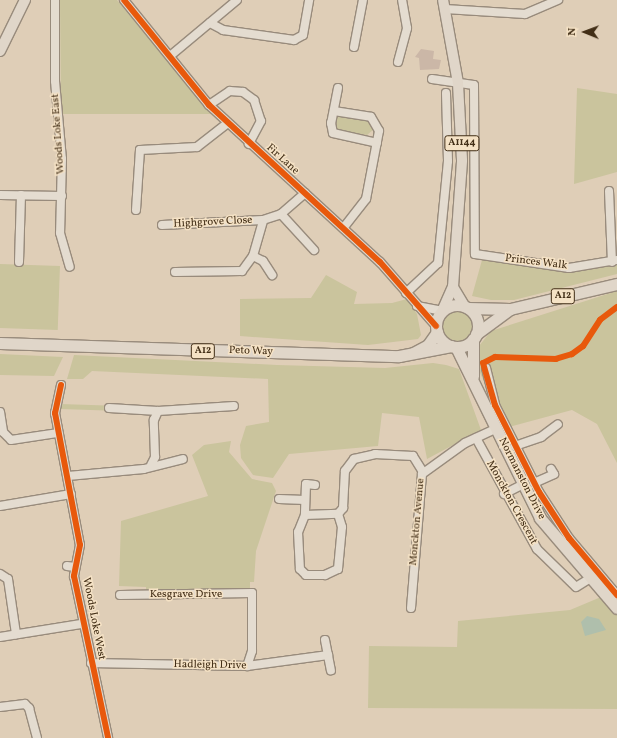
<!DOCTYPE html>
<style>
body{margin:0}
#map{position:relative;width:617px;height:738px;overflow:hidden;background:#dfceb7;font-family:Vollkorn,serif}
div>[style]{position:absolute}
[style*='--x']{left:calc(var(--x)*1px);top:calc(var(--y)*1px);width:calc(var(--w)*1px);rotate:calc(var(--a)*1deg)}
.green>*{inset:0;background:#cac49d;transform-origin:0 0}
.round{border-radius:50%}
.water>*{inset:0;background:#afbfac}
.building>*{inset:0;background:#cbb7a7}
.roads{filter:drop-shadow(1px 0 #988b7c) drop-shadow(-1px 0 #988b7c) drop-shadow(0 1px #988b7c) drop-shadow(0 -1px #988b7c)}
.minor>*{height:8px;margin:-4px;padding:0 4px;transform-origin:4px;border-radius:4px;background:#e4dcd0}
.major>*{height:10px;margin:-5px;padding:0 5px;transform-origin:5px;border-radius:5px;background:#e0d6c9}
.highway>*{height:11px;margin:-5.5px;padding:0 5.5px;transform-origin:5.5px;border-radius:5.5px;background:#e0d6c9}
.highway>.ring{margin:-5.5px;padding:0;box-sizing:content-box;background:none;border:11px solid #e0d6c9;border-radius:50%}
.cycleway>*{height:6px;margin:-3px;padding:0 3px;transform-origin:3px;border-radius:3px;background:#e8590c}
span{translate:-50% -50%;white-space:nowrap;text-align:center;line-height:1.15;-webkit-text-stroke:3px #f5e2c5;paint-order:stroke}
.shield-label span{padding:1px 3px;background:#f5e2c5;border:1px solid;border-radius:3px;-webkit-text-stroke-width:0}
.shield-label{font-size:10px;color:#422e16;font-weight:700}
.street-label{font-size:11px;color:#422e16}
.north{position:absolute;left:565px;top:12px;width:40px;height:40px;-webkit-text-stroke:3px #f5e2c5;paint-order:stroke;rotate:271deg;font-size:11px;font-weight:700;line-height:16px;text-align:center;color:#422e16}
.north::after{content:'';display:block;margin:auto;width:14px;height:18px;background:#422e16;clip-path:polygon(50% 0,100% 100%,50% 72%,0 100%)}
</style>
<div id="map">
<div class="green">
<div style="clip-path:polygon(60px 0,117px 0,211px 114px,61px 114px)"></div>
<div style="clip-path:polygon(577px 88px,617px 94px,617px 172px,574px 184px)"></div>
<div style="clip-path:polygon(337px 115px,369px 119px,374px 129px,367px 135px,337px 131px,334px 127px)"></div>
<div style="clip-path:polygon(482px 260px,568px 271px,617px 263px,617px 274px,514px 300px,491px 300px,472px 296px)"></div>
<div style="left:0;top:264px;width:60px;height:64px;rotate:2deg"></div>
<div style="clip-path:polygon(326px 275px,357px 292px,354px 304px,392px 303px,407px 299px,417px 314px,421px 335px,418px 339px,368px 345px,240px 336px,240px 299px,311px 298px)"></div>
<div style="clip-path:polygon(617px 291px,617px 463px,597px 424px,572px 410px,505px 428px,476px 364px,479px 346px,491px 331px)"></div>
<div class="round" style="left:441px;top:310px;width:32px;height:32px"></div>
<div style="clip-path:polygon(0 354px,63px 357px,54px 376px,0 375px)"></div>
<div style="clip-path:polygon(74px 355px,277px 365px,385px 368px,433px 363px,446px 365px,459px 369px,481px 430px,427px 459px,419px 417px,382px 413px,378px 446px,289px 454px,273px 478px,253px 475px,241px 458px,240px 445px,246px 426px,269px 422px,268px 379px,92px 371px,83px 379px,67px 379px)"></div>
<div style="left:60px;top:404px;width:46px;height:5px;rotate:2deg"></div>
<div style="clip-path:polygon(231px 441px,229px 452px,252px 479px,272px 483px,276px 491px,256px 551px,254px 582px,250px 582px,250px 588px,220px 594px,146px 592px,146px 587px,119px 586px,121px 521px,208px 496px,192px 455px,204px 445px)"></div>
<div style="clip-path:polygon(601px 597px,617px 614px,617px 709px,368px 708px,369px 646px,457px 647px,458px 621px,570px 610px)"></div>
</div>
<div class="water">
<div style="clip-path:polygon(587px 616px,599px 619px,606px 630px,585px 636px,581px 622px)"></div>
</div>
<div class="building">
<div style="clip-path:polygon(421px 49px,434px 51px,433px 59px,441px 60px,439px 69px,420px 70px,419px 58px,415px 57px)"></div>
</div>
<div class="roads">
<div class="minor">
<div style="--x:55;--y:0;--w:81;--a:90"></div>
<div style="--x:55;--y:81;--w:78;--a:84.9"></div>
<div style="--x:62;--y:159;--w:74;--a:91.5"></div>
<div style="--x:60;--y:233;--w:35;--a:74"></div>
<div style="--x:124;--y:0;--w:135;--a:51"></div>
<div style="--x:209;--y:105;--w:232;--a:42.6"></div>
<div style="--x:380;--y:262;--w:85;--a:48.8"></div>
<div style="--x:445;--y:9;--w:80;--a:3.6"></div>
<div style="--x:525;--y:14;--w:36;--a:-23"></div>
<div style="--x:210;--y:23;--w:15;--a:28"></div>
<div style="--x:223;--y:30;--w:72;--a:8"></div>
<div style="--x:294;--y:40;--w:10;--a:-29"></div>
<div style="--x:303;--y:35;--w:36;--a:-80"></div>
<div style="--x:354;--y:47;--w:48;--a:-79.2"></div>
<div style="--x:170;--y:56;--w:87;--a:-39.9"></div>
<div style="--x:398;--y:62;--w:35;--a:-75"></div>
<div style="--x:407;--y:28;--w:28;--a:-100"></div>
<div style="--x:432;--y:79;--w:42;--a:8.1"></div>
<div style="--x:474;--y:85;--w:169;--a:89.7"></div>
<div style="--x:475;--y:254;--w:95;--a:8.5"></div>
<div style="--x:569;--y:268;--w:49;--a:-9.5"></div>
<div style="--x:338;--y:88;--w:36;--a:101"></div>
<div style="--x:331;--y:123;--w:10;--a:79"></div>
<div style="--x:333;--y:133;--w:45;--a:12.8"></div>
<div style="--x:209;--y:105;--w:25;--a:-34"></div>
<div style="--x:230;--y:91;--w:13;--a:4"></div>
<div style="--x:243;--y:92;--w:14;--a:36"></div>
<div style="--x:254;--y:100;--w:22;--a:72"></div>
<div style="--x:261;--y:121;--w:26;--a:118"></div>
<div style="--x:334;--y:111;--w:37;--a:9"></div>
<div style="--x:371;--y:117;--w:16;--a:60"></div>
<div style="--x:379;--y:131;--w:69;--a:100.8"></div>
<div style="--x:366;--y:199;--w:37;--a:128"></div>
<div style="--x:609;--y:191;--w:71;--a:87.6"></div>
<div style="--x:0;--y:195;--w:62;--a:0.9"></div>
<div style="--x:136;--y:210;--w:60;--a:-86.2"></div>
<div style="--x:140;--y:150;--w:57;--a:-3"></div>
<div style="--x:197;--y:147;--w:39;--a:-38"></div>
<div style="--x:281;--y:214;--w:49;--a:47.5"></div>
<div style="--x:162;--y:225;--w:101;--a:-2.8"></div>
<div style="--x:263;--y:220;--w:19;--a:-18"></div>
<div style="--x:281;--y:214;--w:32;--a:-41"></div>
<div style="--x:253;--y:256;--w:11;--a:27"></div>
<div style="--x:263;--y:261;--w:17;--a:57"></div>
<div style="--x:19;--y:262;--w:67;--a:-88.3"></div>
<div style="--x:175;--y:272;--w:67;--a:-0.9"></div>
<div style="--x:242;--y:271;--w:19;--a:-54"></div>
<div style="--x:253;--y:256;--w:37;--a:-74"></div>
<div style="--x:406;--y:293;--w:44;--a:-43.2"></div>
<div style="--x:438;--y:263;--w:102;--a:-84.4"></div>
<div style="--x:448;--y:161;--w:68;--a:-91.7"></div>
<div style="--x:417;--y:306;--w:25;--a:11"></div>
<div style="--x:486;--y:368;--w:38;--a:76"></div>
<div style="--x:495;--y:405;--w:97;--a:63.2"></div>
<div style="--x:539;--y:492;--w:55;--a:56.9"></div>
<div style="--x:569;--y:538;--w:75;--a:49.9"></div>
<div style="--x:61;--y:385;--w:29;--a:102"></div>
<div style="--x:55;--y:413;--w:134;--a:79.3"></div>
<div style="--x:80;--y:545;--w:32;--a:101"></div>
<div style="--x:74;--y:576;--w:166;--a:78.1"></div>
<div style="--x:109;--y:408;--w:49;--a:3.5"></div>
<div style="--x:0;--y:412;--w:20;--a:81"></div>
<div style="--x:3;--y:432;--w:11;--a:45"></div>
<div style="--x:11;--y:440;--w:48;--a:-8.5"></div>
<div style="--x:476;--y:438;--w:127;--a:61.2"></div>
<div style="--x:537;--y:549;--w:54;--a:44.3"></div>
<div style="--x:576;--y:587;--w:15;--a:-32"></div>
<div style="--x:515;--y:446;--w:28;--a:-19"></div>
<div style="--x:541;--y:437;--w:21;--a:-37"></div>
<div style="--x:151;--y:465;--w:9;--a:-63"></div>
<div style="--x:155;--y:457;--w:37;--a:-92"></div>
<div style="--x:154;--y:420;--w:10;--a:-66"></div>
<div style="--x:158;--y:411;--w:76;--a:-3.8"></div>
<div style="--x:68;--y:476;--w:76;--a:-5.3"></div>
<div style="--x:144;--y:469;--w:40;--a:-14.4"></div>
<div style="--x:534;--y:483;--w:22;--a:-24"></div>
<div style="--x:554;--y:474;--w:6;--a:-121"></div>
<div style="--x:315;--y:485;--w:9;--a:-174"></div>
<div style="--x:306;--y:484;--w:31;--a:92"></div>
<div style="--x:305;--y:515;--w:33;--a:-2"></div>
<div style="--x:338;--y:514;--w:8;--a:-50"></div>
<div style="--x:343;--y:508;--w:37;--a:-87"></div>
<div style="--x:345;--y:471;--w:15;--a:-53"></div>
<div style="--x:354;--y:459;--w:22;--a:-13"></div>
<div style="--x:375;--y:454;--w:38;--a:3"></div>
<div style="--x:413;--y:456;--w:19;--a:58"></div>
<div style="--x:504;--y:494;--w:22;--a:-27"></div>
<div style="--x:279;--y:499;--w:26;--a:2"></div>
<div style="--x:0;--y:506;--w:72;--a:-9.6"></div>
<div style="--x:305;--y:515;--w:18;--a:112"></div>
<div style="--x:298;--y:532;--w:37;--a:87"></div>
<div style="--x:300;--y:569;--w:8;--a:45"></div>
<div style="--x:306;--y:575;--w:19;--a:0"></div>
<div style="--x:325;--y:575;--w:14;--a:-25"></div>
<div style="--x:338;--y:569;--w:42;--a:-84.6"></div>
<div style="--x:342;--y:527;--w:14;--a:-107"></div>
<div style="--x:67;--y:566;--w:8;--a:7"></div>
<div style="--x:0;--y:574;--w:9;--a:32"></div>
<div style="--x:8;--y:579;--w:56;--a:81.7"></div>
<div style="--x:120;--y:595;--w:132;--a:-0.9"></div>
<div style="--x:252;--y:593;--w:58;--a:90"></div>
<div style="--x:252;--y:651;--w:16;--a:108"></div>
<div style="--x:411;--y:608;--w:134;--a:-85.3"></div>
<div style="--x:422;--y:474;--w:53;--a:-35.8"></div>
<div style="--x:465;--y:443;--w:33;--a:-25"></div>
<div style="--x:0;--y:637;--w:82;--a:-9.1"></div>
<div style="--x:325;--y:640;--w:31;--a:79"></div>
<div style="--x:91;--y:663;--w:156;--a:1.1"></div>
<div style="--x:247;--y:666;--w:82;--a:-7.7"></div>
<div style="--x:0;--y:707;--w:25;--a:-7"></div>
<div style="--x:25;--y:704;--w:6;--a:45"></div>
<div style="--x:29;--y:708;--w:31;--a:75"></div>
</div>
<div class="major">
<div style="--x:0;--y:51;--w:57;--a:-63.9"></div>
<div style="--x:453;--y:287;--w:23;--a:59"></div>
<div style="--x:443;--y:309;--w:24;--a:-66"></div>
<div style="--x:453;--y:287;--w:127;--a:-85.9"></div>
<div style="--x:462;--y:160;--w:77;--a:-93"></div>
<div style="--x:458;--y:83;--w:84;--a:-100.2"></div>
</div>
<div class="highway">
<div class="ring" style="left:436px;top:305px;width:31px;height:31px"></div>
<div style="--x:468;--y:308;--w:42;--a:1.4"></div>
<div style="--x:476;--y:334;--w:42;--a:-36.3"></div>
<div style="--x:510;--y:309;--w:110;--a:-13.2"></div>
<div style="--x:0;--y:343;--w:399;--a:1.9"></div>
<div style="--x:399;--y:356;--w:53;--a:-10.9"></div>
<div style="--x:456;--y:347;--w:191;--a:63.8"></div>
<div style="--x:540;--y:518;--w:118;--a:49.5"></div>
<div style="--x:413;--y:353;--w:17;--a:-28"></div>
<div style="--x:428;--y:345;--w:16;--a:-55"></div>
<div style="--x:473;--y:376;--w:37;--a:-90"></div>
</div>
</div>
<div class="cycleway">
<div style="--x:124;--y:0;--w:135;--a:51"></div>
<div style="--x:209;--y:105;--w:232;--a:42.6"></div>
<div style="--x:380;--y:262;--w:85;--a:48.8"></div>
<div style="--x:617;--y:307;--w:21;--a:143"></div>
<div style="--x:600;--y:320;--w:31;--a:123"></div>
<div style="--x:583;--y:346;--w:14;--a:144"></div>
<div style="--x:572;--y:354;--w:17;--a:163"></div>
<div style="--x:556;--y:359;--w:61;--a:-178.1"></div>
<div style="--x:495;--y:357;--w:13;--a:153"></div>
<div style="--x:483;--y:363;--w:44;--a:74.1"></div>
<div style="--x:495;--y:405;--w:97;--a:63.2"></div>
<div style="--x:539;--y:492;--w:55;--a:56.9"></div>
<div style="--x:569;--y:538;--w:75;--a:49.9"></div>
<div style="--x:61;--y:385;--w:29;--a:102"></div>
<div style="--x:55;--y:413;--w:134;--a:79.3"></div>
<div style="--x:80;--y:545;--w:32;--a:101"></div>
<div style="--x:74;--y:576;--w:166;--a:78.1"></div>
</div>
<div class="shield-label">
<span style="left:462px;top:143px">A1144</span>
<span style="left:563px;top:296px">A12</span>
<span style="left:203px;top:351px">A12</span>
</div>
<div class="street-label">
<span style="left:59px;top:134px;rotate:-94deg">Woods Loke East</span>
<span style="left:282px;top:160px;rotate:42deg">Fir Lane</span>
<span style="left:213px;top:223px;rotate:-3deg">Highgrove Close</span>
<span style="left:536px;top:263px;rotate:7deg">Princes Walk</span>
<span style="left:251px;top:352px;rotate:2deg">Peto Way</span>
<span style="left:521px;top:479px;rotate:63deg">Normanston Drive</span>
<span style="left:511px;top:503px;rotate:61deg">Monckton Crescent</span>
<span style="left:418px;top:522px;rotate:-85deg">Monckton Avenue</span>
<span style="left:186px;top:595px">Kesgrave Drive</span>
<span style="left:93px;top:619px;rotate:79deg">Woods Loke West</span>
<span style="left:210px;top:666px;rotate:1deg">Hadleigh Drive</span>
</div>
<div class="north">N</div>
</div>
